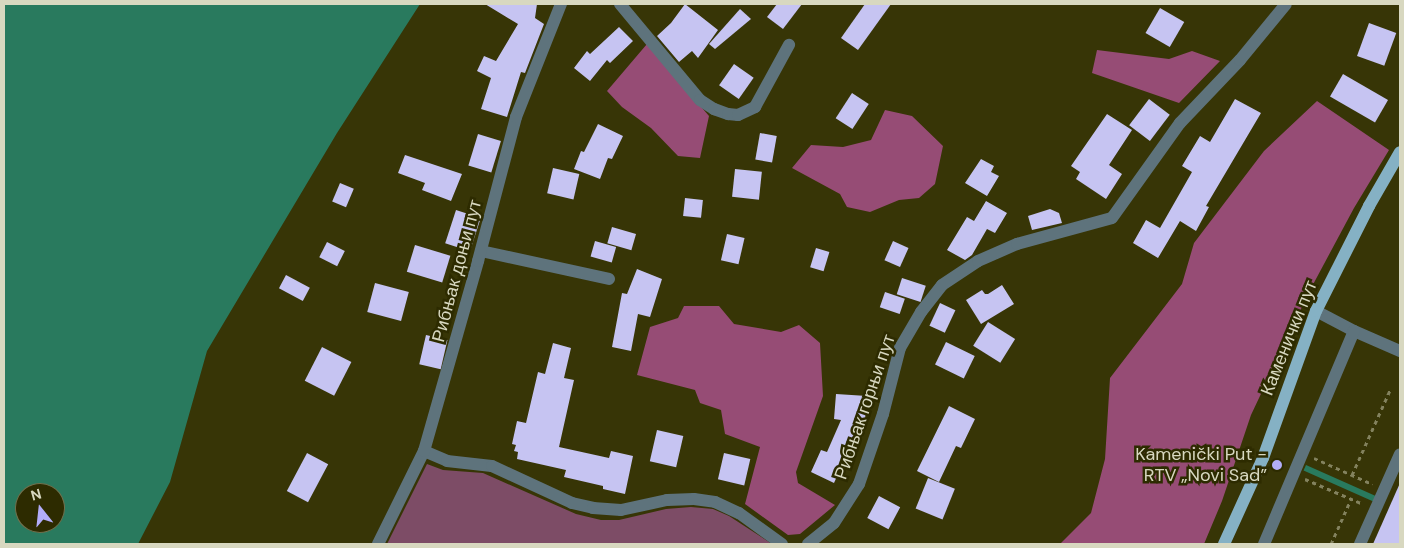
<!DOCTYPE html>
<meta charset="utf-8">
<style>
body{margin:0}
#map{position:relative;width:1404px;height:548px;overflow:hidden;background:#373506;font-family:"DM Sans",sans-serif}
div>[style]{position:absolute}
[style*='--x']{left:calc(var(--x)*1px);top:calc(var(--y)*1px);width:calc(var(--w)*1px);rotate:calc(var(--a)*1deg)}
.green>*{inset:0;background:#7d4c66}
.forest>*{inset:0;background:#964c75}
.water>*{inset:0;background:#297a5e;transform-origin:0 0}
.building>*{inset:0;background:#c6c4f2;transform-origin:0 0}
.path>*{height:3px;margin-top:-1.5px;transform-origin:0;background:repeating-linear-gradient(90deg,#83825e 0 4px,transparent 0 8px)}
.minor>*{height:12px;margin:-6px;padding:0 6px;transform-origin:6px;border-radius:6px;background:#5e737c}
.major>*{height:12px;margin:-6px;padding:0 6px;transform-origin:6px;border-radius:6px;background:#85b1c4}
.dots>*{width:14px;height:14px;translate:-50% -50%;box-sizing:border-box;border:2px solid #2d2b00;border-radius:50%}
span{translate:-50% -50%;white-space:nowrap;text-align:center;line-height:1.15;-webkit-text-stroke:5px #2d2b00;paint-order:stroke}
.street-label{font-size:18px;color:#d8d8c0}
.poi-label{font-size:18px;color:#d8d8c0}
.right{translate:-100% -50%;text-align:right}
.frame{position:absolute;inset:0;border:5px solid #d8d8c0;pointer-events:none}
.north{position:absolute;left:15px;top:483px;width:50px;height:50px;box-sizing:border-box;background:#2d2b00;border:1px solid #71704d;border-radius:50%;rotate:344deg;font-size:14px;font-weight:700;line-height:20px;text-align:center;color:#d8d8c0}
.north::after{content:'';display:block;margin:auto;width:18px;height:22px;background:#b2adf9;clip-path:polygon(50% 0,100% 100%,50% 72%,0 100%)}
</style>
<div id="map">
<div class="green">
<div style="clip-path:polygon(427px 464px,443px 470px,483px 473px,576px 514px,601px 520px,619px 520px,666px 509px,691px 507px,713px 509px,729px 516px,772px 544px,387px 544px)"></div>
</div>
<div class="forest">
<div style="clip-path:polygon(647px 44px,709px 116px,700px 158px,678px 156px,651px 128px,622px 107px,607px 91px)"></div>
<div style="clip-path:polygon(1097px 50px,1169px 59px,1192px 51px,1220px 61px,1179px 103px,1092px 73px)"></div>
<div style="clip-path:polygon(1317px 101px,1389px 150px,1354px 208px,1309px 292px,1251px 415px,1222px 501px,1204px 544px,1060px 544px,1091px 513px,1105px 459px,1110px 378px,1182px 284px,1194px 243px,1264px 151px)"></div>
<div style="clip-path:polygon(885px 110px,912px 116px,943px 146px,935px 184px,919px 198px,899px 200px,870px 212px,847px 207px,840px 194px,792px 168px,811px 145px,843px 147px,871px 140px)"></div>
<div style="clip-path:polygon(684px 306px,719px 306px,734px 324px,781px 332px,799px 325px,820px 343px,823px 396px,796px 472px,798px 483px,835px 505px,800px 534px,788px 535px,745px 504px,760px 447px,725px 434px,721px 410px,700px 403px,695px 390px,637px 375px,650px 327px,678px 318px)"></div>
</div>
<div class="water">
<div style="clip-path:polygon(evenodd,4px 4px,420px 4px,337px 133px,207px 351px,170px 482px,138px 544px,4px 544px,4px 4px,25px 493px,55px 493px,55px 523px,25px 523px,25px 493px)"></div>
<div style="left:1306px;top:465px;width:77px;height:6px;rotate:24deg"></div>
</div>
<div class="building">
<div style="clip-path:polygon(485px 4px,537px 4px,535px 18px,544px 24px,525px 73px,521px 72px,507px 117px,481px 109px,491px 78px,477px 71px,484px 56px,496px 61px,518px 24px)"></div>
<div style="clip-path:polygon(685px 4px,718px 30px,698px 58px,692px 51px,679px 62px,657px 36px,671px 23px)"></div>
<div style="clip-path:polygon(777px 4px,802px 4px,783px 29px,767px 17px)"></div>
<div style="clip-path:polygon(865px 4px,891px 4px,858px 50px,841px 38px)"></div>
<div style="left:1160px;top:8px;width:28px;height:29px;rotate:30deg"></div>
<div style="clip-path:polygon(740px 9px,751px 19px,715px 49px,709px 44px)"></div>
<div style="left:1369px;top:23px;width:29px;height:35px;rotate:20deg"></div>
<div style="clip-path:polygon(619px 27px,633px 41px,610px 63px,607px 60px,590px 81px,574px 68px,587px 51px,590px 54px)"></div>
<div style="left:734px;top:64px;width:24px;height:26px;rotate:35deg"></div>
<div style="left:1343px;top:74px;width:52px;height:26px;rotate:30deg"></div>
<div style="left:852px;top:93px;width:20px;height:30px;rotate:33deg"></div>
<div style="left:1149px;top:99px;width:26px;height:33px;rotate:37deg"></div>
<div style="clip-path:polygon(1235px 99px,1261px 113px,1206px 206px,1209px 207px,1196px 231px,1180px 221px,1158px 258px,1133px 243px,1146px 220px,1160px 228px,1192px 172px,1182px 166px,1200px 136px,1210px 142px)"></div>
<div style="clip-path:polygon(1107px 114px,1132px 130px,1109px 165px,1122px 174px,1106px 199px,1076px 179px,1080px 172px,1071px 166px)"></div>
<div style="clip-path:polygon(598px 124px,623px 136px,612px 159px,608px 158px,600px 179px,574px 169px,581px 151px,584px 152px)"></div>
<div style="left:760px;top:133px;width:17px;height:27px;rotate:10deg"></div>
<div style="left:478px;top:134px;width:24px;height:33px;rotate:17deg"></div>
<div style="clip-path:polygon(405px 155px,462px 174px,451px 201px,422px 190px,425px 183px,398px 173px)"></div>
<div style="clip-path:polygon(981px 159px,994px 166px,991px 172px,999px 176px,987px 196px,965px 183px)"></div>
<div style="left:553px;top:168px;width:27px;height:26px;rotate:13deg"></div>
<div style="left:735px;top:169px;width:27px;height:28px;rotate:6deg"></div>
<div style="left:340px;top:183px;width:15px;height:20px;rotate:23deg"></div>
<div style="left:685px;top:198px;width:18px;height:18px;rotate:6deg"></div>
<div style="clip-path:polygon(986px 201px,1007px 213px,995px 233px,987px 229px,972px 255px,965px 260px,947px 250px,967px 217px,974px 221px)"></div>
<div style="clip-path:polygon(1050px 209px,1059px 213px,1062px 223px,1032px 230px,1028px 216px)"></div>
<div style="left:456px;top:210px;width:26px;height:35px;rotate:18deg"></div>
<div style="left:612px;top:227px;width:25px;height:17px;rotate:16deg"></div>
<div style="left:727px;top:234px;width:18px;height:27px;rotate:13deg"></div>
<div style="left:595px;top:241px;width:22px;height:16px;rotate:16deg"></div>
<div style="left:893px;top:241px;width:17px;height:21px;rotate:24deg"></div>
<div style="left:327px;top:242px;width:20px;height:17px;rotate:27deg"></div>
<div style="left:415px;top:245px;width:37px;height:28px;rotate:17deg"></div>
<div style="left:816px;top:248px;width:14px;height:20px;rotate:17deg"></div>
<div style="clip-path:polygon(637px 269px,662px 279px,650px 317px,638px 314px,631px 351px,612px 347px,622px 293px,627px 294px)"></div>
<div style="left:286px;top:275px;width:27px;height:15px;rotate:28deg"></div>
<div style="left:902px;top:278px;width:25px;height:17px;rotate:18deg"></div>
<div style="left:375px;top:283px;width:35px;height:30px;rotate:15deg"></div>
<div style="clip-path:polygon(1002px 285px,1014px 304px,981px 324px,966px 300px,982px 290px,985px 294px,988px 294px)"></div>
<div style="left:885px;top:292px;width:21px;height:16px;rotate:19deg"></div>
<div style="left:940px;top:303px;width:17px;height:25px;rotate:25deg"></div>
<div style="left:988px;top:322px;width:32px;height:28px;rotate:32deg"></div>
<div style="left:426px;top:335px;width:22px;height:30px;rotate:13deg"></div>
<div style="left:946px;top:342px;width:32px;height:25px;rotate:26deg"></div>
<div style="clip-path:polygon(553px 343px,571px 348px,564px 378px,574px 380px,559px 447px,609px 458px,611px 451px,633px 456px,625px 494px,603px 489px,603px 486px,564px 477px,566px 470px,517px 459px,518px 452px,514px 451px,516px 445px,512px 444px,517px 421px,526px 423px,538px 372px,545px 374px)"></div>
<div style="left:322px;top:347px;width:33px;height:38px;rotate:27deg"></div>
<div style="clip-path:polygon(836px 394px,867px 396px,864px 432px,853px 457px,847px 454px,834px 483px,811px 472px,821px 450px,827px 452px,841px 420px,834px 419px)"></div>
<div style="clip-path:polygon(949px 406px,975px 419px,961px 448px,956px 446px,939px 482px,917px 471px)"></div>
<div style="left:657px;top:430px;width:27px;height:32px;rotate:13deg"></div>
<div style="left:307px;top:453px;width:24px;height:43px;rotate:28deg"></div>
<div style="left:724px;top:453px;width:27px;height:27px;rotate:13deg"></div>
<div style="left:928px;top:478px;width:29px;height:33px;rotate:22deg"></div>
<div style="clip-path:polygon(1400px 483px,1400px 544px,1373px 544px)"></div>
<div style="left:879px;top:496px;width:24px;height:25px;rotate:28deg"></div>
</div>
<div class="path">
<div style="--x:1314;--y:458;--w:64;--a:24.1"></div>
<div style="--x:1352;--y:475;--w:95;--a:-65.9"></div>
<div style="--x:1305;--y:479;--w:63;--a:23.3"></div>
<div style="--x:1331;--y:544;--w:49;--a:-66"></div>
</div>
<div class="minor">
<div style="--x:620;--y:4;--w:125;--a:50.2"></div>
<div style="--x:700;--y:100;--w:17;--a:33"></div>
<div style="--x:714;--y:109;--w:15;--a:20"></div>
<div style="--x:728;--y:114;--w:10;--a:6"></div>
<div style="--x:738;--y:115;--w:19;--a:-25"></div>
<div style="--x:755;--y:107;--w:71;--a:-61.3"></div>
<div style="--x:481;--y:251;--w:131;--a:12.3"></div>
<div style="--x:1316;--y:311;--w:43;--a:27.8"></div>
<div style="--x:1354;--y:331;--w:50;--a:23.5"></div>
<div style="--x:424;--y:451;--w:25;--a:23"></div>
<div style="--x:447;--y:461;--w:45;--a:6.3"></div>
<div style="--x:492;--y:466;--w:88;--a:24.8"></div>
<div style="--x:572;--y:503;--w:22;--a:13"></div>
<div style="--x:593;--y:508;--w:28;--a:4"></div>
<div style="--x:621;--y:510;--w:47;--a:-12.3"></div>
<div style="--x:667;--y:500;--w:27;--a:-2"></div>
<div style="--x:694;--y:499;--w:21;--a:8"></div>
<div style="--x:715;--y:502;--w:26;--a:25"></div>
<div style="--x:739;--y:513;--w:53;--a:35.8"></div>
<div style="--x:378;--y:544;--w:104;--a:-63.7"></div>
<div style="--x:424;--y:451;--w:198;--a:-74.1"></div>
<div style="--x:478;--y:261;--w:149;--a:-75.2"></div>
<div style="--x:516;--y:117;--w:122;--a:-68.3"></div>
<div style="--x:808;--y:544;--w:33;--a:-39"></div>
<div style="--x:834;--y:523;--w:46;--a:-57.3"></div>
<div style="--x:859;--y:484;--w:74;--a:-71.1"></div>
<div style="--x:883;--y:414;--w:68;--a:-75.6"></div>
<div style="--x:900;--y:348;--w:42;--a:-59.7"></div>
<div style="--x:921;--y:312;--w:34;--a:-52"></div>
<div style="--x:942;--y:285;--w:43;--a:-33.7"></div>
<div style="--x:978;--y:261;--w:43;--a:-23.6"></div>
<div style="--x:1017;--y:244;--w:98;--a:-15.3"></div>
<div style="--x:1112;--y:218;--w:117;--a:-54.4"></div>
<div style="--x:1180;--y:123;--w:87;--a:-46.4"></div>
<div style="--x:1240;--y:60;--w:72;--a:-50.6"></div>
<div style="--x:1264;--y:544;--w:231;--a:-67.1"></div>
<div style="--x:1360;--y:544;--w:98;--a:-66"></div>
</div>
<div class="major">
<div style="--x:1224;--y:544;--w:94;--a:-65.6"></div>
<div style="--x:1263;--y:458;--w:156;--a:-70.2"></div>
<div style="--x:1316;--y:311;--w:118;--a:-63.2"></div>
<div style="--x:1369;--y:206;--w:62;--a:-60.1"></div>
</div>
<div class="dots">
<div style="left:1277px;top:465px;background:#b2adf9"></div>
</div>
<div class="street-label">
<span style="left:457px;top:271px;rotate:-75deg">Рибњак доњи пут</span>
<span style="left:1289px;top:338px;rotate:-68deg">Каменички пут</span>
<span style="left:865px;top:407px;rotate:-71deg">Рибњак горњи пут</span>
</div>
<div class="poi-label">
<span class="right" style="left:1267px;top:465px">Kamenički Put -<br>RTV „Novi Sad”</span>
</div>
<div class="frame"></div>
<div class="north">N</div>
</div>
